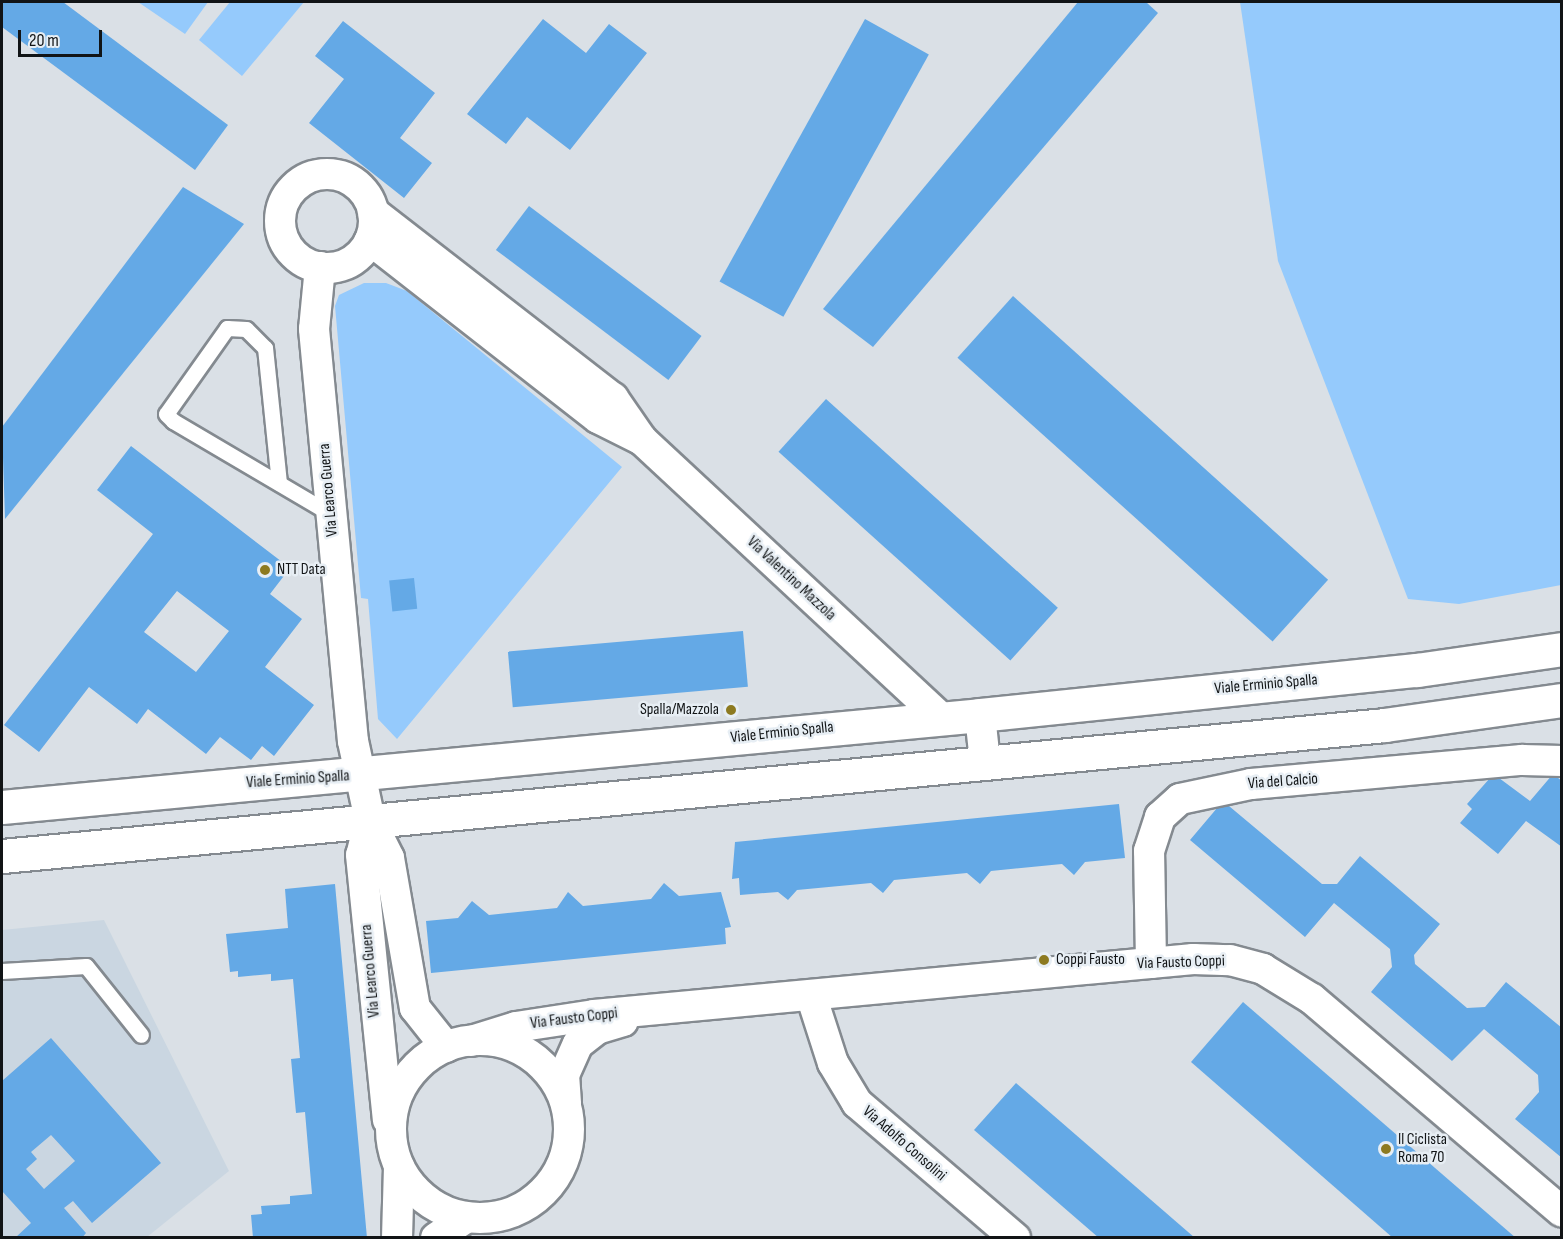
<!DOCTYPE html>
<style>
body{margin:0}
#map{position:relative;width:1563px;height:1239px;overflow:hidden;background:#dae0e6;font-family:"Sofia Sans Condensed",sans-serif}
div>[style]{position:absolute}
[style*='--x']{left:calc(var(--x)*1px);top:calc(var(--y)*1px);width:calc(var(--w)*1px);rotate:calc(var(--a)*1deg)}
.built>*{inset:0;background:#cad6e1}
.green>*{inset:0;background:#95cafc}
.building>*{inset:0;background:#64a9e6;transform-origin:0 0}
.roads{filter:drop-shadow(2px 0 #848a90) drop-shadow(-2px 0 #848a90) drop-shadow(0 2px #848a90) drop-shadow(0 -2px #848a90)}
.lane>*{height:15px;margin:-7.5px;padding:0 7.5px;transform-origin:7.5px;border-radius:7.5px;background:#fff}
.street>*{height:30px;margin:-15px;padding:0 15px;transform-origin:15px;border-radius:15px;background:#fff}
.street>.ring{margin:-15px;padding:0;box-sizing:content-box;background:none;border:30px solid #fff;border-radius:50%}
.secondary>*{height:33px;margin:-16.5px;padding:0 16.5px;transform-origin:16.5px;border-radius:16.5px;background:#fff}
.dots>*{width:16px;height:16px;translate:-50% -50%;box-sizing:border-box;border:3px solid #e7eef4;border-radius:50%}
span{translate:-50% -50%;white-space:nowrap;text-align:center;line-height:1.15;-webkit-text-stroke:5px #e7eef4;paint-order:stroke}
.street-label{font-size:16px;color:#111416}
.poi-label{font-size:16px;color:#111416}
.left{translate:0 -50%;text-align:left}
.right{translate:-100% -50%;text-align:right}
.frame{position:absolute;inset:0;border:3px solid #111416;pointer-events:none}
.scale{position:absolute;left:18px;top:30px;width:84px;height:27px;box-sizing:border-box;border:3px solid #111416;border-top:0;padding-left:8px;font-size:18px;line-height:21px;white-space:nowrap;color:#111416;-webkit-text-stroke:4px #e7eef4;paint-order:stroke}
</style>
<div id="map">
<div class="built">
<div style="clip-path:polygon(104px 920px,229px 1171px,147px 1237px,2px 1238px,2px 930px)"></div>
</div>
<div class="green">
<div style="clip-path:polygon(138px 2px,208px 2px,185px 34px)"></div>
<div style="clip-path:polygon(230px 2px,304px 2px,242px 76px,199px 40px)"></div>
<div style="clip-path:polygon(1240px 2px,1561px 2px,1561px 585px,1459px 604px,1408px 599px,1278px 261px)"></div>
<div style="clip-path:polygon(364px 283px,386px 283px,407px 291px,622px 467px,397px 739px,378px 719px,368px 599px,361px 598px,335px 306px,339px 295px)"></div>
</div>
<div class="building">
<div style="clip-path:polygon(2px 2px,63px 2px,228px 125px,195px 170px,2px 27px)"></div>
<div style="clip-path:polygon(1078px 2px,1146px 2px,1158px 13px,873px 347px,823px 309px)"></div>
<div style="clip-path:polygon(543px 19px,586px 53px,609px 24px,647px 53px,570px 150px,527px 117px,506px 144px,467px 114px)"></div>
<div style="left:865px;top:19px;width:73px;height:300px;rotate:29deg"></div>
<div style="clip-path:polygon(343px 21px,435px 93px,400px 138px,432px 163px,404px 198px,309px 123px,344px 79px,315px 56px)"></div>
<div style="clip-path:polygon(183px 187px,244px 224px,5px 519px,2px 427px)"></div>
<div style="left:529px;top:206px;width:216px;height:55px;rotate:37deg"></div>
<div style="left:1013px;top:296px;width:424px;height:83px;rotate:42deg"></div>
<div style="left:826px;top:399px;width:312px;height:71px;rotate:42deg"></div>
<div style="clip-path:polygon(evenodd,131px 446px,290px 568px,270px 594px,302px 619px,265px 667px,314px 705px,274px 756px,262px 746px,251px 760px,220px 737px,206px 754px,148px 709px,137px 724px,89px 687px,39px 752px,4px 725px,153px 534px,97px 490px,131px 446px,177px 591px,229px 631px,196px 672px,144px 632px,177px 591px)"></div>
<div style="left:414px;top:578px;width:31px;height:25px;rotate:84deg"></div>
<div style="left:743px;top:631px;width:56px;height:236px;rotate:85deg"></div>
<div style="clip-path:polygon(1553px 774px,1562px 781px,1562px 847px,1526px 821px,1498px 854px,1460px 823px,1472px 809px,1467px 804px,1490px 778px,1499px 778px,1530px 801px)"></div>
<div style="clip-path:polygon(1223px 801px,1322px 884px,1337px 884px,1360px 856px,1440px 924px,1414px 955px,1415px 964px,1467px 1008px,1485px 1007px,1506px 982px,1562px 1028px,1562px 1158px,1515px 1119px,1539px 1092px,1538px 1075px,1484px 1029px,1452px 1061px,1371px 992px,1392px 967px,1390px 949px,1334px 903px,1305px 937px,1190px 840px)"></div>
<div style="clip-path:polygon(1119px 804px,1125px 858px,1085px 862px,1074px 875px,1062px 864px,991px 871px,980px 884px,967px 873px,894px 880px,883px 893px,871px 883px,797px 890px,788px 900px,778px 892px,740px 895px,739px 878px,732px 879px,735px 842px)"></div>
<div style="clip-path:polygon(664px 883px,679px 896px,721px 892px,731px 927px,725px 928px,726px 944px,431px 973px,426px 921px,458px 918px,472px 901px,489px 915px,557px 908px,568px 892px,583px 906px,651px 899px)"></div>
<div style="clip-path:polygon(335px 884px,367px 1238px,253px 1238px,251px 1215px,262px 1214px,261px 1206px,290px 1204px,290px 1196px,312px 1194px,305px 1112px,296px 1113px,291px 1059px,300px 1058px,293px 979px,271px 981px,271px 974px,238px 977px,238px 971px,230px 972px,226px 934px,288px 928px,285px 889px)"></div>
<div style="clip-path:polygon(1243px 1002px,1516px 1238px,1393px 1238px,1191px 1062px)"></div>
<div style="clip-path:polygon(evenodd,51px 1038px,161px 1163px,92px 1223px,73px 1201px,64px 1208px,86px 1233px,82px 1238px,15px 1238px,31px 1223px,2px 1191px,2px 1081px,51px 1038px,51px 1135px,75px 1161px,44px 1189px,26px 1169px,37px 1159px,31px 1152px,51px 1135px)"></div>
<div style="clip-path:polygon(1016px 1083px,1195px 1238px,1099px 1238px,974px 1130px)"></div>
</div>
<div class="roads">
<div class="lane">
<div style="--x:279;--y:483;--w:136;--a:-95.9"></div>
<div style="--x:265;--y:348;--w:27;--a:-135"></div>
<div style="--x:246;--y:329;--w:19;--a:-177"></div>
<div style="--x:227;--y:328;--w:105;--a:125.3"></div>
<div style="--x:166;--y:414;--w:10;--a:45"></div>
<div style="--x:173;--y:421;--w:183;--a:30.5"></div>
<div style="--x:2;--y:971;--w:84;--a:-3.4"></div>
<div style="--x:86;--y:966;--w:88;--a:51.4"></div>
</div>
<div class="street">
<div class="ring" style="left:280px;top:174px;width:64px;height:64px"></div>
<div style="--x:373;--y:212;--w:304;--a:37.8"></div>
<div style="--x:613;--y:398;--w:51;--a:55.4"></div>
<div style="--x:370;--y:240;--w:289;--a:38"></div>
<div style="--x:598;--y:418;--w:49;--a:26.6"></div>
<div style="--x:642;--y:440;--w:408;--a:42.9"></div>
<div style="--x:320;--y:267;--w:62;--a:95.5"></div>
<div style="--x:314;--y:329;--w:414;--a:84.6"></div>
<div style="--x:353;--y:741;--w:81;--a:77.9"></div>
<div style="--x:370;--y:820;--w:42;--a:63.4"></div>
<div style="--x:389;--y:858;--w:152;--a:80.2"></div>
<div style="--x:415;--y:1008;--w:50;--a:51.5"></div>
<div style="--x:980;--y:715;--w:47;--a:83.9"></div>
<div style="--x:370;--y:820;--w:36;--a:104"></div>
<div style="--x:361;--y:855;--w:266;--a:84.2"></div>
<div style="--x:1151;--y:963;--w:112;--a:-91"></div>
<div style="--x:1149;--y:851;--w:36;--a:-72"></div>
<div style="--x:1160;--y:817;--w:27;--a:-42"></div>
<div style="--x:1180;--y:799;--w:73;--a:-11.9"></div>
<div style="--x:1251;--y:784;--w:272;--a:-5.1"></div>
<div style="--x:1522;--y:760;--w:40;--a:1.4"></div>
<div style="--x:811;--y:995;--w:71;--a:72.1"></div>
<div style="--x:833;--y:1063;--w:47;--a:59"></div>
<div style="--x:857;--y:1103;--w:208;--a:40.5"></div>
<div class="ring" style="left:391px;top:1040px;width:148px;height:148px"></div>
<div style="--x:471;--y:1041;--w:47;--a:-17.3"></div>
<div style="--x:516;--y:1027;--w:79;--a:-8.7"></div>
<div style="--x:594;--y:1015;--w:602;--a:-5.34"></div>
<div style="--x:1193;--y:959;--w:37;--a:2"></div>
<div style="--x:1230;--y:960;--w:34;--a:15"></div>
<div style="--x:1263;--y:969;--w:57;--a:31.5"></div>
<div style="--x:1312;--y:999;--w:328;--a:40.4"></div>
<div style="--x:566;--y:1103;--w:28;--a:-94"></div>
<div style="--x:564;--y:1075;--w:34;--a:-66"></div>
<div style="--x:578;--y:1044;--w:24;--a:-38"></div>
<div style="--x:597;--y:1029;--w:27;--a:-17"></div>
<div style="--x:397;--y:1238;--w:71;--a:-88.4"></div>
<div style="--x:436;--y:1238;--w:36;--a:-34"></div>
</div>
<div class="secondary">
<div style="--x:2;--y:807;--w:982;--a:-5.37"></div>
<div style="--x:980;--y:715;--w:439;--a:-5.9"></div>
<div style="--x:1417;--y:670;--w:147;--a:-8.2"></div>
<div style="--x:2;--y:856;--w:1388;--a:-5.41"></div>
<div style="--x:1384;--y:725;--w:180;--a:-8"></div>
</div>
</div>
<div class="dots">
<div style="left:265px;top:570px;background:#8d7a20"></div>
<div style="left:731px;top:710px;background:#8d7a20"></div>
<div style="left:1044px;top:960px;background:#8d7a20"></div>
<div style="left:1386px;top:1149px;background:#8d7a20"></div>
</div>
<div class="street-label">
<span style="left:329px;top:490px;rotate:-95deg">Via Learco Guerra</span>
<span style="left:791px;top:579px;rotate:43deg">Via Valentino Mazzola</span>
<span style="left:1266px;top:685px;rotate:-5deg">Viale Erminio Spalla</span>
<span style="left:782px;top:733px;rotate:-6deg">Viale Erminio Spalla</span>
<span style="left:298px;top:780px;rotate:-4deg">Viale Erminio Spalla</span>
<span style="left:1283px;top:782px;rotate:-4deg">Via del Calcio</span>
<span style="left:1181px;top:963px;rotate:-2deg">Via Fausto Coppi</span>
<span style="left:371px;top:971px;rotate:-95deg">Via Learco Guerra</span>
<span style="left:574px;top:1019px;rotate:-7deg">Via Fausto Coppi</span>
<span style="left:904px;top:1144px;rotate:41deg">Via Adolfo Consolini</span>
</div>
<div class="poi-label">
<span class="left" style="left:277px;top:570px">NTT Data</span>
<span class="right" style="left:719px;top:710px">Spalla/Mazzola</span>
<span class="left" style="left:1056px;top:960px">Coppi Fausto</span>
<span class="left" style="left:1398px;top:1149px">Il Ciclista<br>Roma 70</span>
</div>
<div class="frame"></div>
<div class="scale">20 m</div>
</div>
